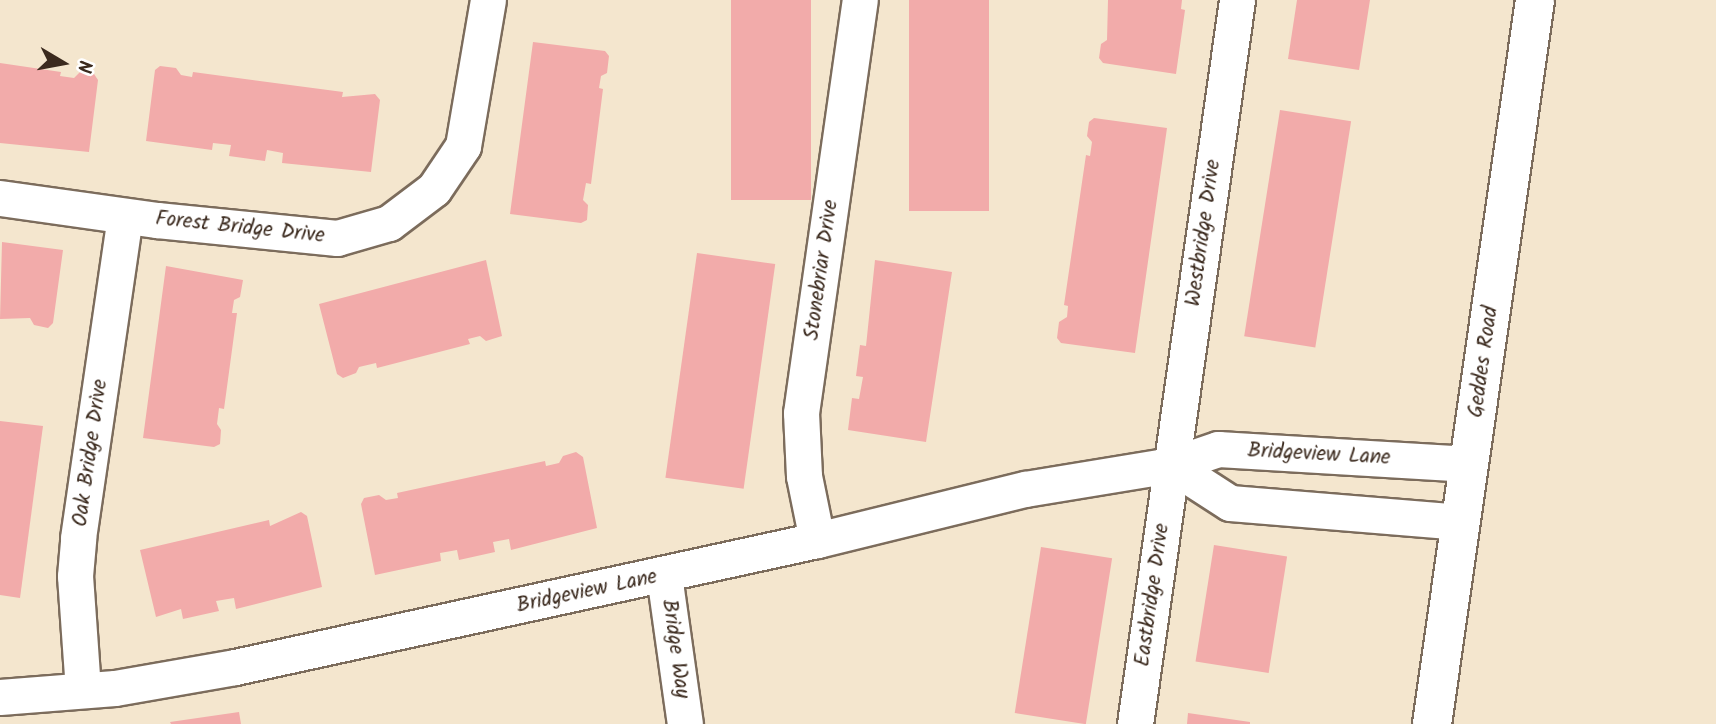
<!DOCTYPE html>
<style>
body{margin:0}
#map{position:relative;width:1716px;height:724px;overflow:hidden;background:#f4e6ce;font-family:Kalam,sans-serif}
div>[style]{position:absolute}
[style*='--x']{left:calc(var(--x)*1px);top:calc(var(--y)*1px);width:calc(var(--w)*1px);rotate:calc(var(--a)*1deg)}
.building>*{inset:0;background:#f2abaa;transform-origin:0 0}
.roads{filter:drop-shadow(2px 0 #7c6c5c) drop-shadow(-2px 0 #7c6c5c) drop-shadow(0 2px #7c6c5c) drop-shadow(0 -2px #7c6c5c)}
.minor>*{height:35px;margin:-17.5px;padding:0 17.5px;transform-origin:17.5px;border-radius:17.5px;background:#fff}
.secondary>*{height:38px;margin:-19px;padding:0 19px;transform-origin:19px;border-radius:19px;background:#fff}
span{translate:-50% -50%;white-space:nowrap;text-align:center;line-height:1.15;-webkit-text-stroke:5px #fff;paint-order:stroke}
.street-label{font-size:21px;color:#3b2a1e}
.north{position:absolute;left:28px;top:28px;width:70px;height:70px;-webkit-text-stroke:5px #fff;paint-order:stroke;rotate:100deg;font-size:19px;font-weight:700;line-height:28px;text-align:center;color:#3b2a1e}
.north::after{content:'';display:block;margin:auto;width:24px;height:32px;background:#3b2a1e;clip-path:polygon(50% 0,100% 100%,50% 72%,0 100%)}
</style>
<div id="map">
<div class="building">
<div style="left:731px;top:0;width:80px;height:200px"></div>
<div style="left:909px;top:0;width:80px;height:211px"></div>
<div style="clip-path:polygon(1108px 0,1182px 0,1181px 9px,1185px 10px,1176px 74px,1103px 63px,1099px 58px,1101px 44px,1107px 40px)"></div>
<div style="clip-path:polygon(1297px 0,1370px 0,1359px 70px,1288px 59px)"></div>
<div style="clip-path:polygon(533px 42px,605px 51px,609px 56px,607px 73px,601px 76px,599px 88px,603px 89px,591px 184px,586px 183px,583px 200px,588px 205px,587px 220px,581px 223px,510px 214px)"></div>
<div style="clip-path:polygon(0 63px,61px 72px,60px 76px,74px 78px,80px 72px,94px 74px,98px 80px,89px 152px,0 143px)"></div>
<div style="clip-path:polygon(160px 66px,176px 68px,181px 75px,192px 77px,193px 72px,343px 92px,342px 97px,375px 94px,380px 100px,371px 172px,282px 163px,283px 153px,267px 150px,265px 161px,229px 156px,231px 145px,213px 143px,212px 150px,146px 141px,155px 70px)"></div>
<div style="left:1280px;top:110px;width:72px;height:229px;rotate:9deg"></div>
<div style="clip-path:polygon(1094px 118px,1167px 128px,1135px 353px,1061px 343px,1057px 338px,1059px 322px,1067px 317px,1068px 306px,1064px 305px,1086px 155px,1090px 156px,1092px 142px,1087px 136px,1089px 122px)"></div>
<div style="clip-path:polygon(2px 242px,63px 250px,53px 323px,48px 328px,34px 325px,30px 318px,0 319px)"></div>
<div style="left:697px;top:253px;width:79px;height:227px;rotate:8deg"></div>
<div style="clip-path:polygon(486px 260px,502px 336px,486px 341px,480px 336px,468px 339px,470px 344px,377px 368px,376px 363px,359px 367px,356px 373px,343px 378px,337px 374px,319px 304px)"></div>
<div style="clip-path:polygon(875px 260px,952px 272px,926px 442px,848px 430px,852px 398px,859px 399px,863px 377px,856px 376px,860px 345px,866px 346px)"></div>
<div style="clip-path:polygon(166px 266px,243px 280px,240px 297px,234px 300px,232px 313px,237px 313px,224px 409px,219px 408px,217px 424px,221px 430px,220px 444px,214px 447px,143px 438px)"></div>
<div style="clip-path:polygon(0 421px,43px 426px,20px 598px,0 595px)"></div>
<div style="clip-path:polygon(576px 452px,583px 457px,597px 528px,511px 550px,509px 539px,493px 542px,495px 552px,459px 560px,457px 550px,440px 553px,441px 561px,375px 575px,361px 504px,364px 498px,379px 495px,386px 500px,398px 498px,397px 493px,545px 461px,546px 466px,559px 463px,563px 456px)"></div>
<div style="clip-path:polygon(301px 512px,307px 516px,322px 587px,236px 609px,234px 598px,216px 601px,219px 611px,183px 619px,181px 609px,156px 617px,140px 550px,269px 520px,270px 526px)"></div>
<div style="left:1214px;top:545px;width:74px;height:118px;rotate:9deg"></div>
<div style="left:1041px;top:547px;width:72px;height:168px;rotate:9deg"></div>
<div style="clip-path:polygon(239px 712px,241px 724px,171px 724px,170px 722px)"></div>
<div style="clip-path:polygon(1188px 713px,1250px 722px,1250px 724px,1187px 724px)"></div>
</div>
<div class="roads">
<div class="minor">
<div style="--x:0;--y:198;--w:159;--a:8"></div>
<div style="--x:157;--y:220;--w:181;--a:5.7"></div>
<div style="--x:337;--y:238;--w:54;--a:-16.1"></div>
<div style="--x:389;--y:223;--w:56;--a:-37.1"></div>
<div style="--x:434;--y:189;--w:52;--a:-56"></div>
<div style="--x:463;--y:146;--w:148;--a:-80.3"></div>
<div style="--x:1171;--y:465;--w:70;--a:32.8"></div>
<div style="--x:1230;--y:503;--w:232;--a:4.7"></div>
<div style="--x:817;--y:540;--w:65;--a:-101.5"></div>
<div style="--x:804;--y:476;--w:63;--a:-92.7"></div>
<div style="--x:801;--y:413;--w:417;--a:-81.9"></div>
<div style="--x:664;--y:575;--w:150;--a:82"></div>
<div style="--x:83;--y:690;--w:114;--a:-94"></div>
<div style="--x:75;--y:576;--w:38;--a:-85"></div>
<div style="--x:78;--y:538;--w:325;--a:-81.7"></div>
<div style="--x:0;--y:697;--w:115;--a:-4.5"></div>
<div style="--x:115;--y:688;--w:122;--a:-9.9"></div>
<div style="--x:235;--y:667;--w:596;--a:-12.31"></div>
<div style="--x:817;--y:540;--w:214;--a:-13.8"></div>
<div style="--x:1025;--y:489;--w:148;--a:-9.3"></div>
<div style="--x:1171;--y:465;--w:50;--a:-18.8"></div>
<div style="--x:1218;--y:449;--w:252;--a:3.4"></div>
<div style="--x:1135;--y:724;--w:731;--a:-81.98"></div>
</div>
<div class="secondary">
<div style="--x:1432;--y:724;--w:731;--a:-81.9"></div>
</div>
</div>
<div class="street-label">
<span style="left:240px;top:228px;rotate:6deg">Forest Bridge Drive</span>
<span style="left:1204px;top:233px;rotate:-82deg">Westbridge Drive</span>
<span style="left:822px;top:270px;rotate:-82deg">Stonebriar Drive</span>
<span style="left:1484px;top:362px;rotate:-82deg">Geddes Road</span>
<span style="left:91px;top:453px;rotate:-82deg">Oak Bridge Drive</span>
<span style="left:1319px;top:455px;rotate:3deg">Bridgeview Lane</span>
<span style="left:587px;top:592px;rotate:-12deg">Bridgeview Lane</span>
<span style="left:1153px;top:595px;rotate:-82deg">Eastbridge Drive</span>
<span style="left:675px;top:649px;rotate:82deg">Bridge Way</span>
</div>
<div class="north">N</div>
</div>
